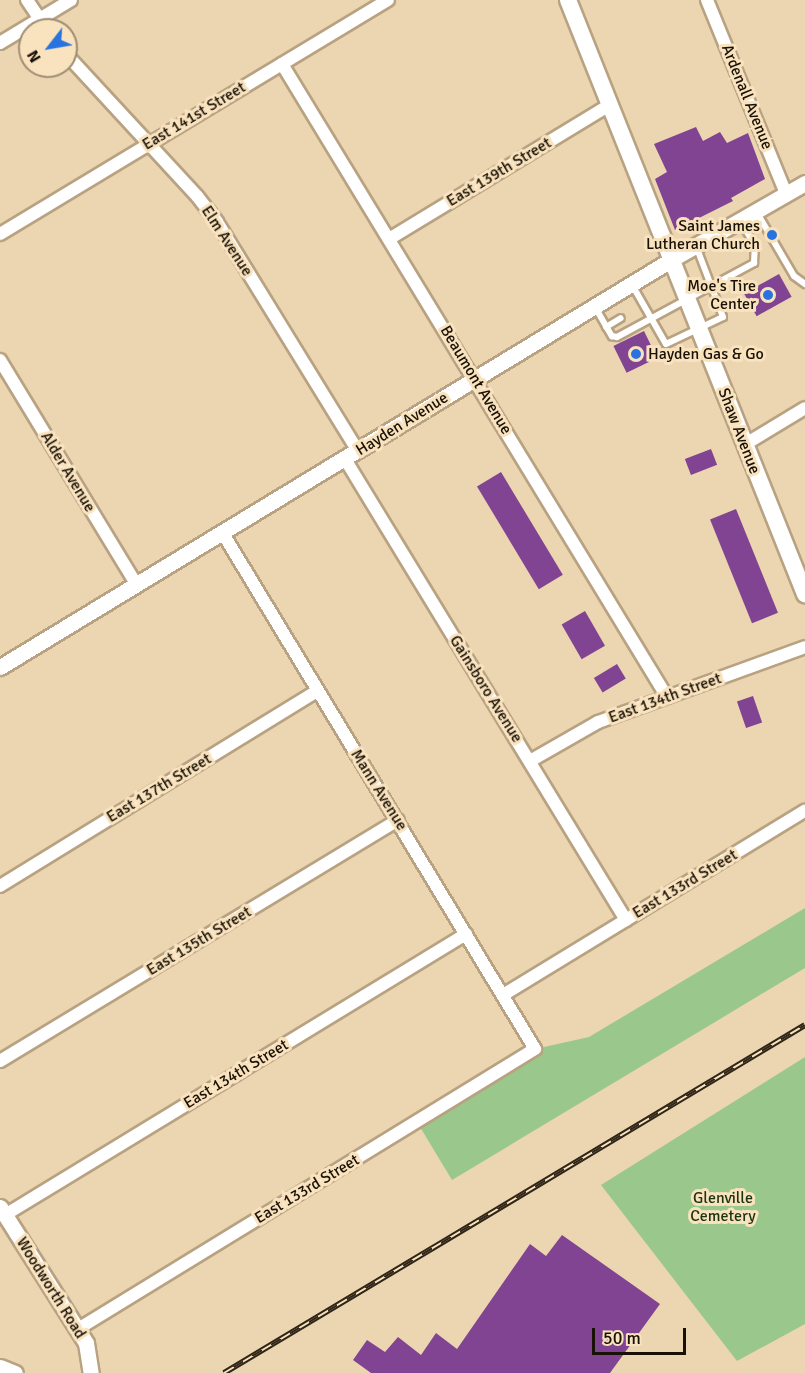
<!DOCTYPE html>
<style>
body{margin:0}
#map{position:relative;width:805px;height:1373px;overflow:hidden;background:#ecd5b1;font-family:Signika,sans-serif}
div>[style]{position:absolute}
[style*='--x']{left:calc(var(--x)*1px);top:calc(var(--y)*1px);width:calc(var(--w)*1px);rotate:calc(var(--a)*1deg)}
.green>*{inset:0;background:#9ac78c}
.building>*{inset:0;background:#814492;transform-origin:0 0}
.roads{filter:drop-shadow(2px 0 #b8a281) drop-shadow(-2px 0 #b8a281) drop-shadow(0 2px #b8a281) drop-shadow(0 -2px #b8a281)}
.service>*{height:6px;margin:-3px;padding:0 3px;transform-origin:3px;border-radius:3px;background:#fff}
.minor>*{height:12px;margin:-6px;padding:0 6px;transform-origin:6px;border-radius:6px;background:#fff}
.tertiary>*{height:15px;margin:-7.5px;padding:0 7.5px;transform-origin:7.5px;border-radius:7.5px;background:#fff}
.secondary>*{height:16px;margin:-8px;padding:0 8px;transform-origin:8px;border-radius:8px;background:#fff}
.rail>*{height:6px;margin-top:-3px;transform-origin:0;background:repeating-linear-gradient(90deg,#f9e2be 0 11px,#2f2517 0 22px);box-sizing:border-box;border-block:2px solid #2f2517}
.dots>*{width:16px;height:16px;translate:-50% -50%;box-sizing:border-box;border:3px solid #f9e2be;border-radius:50%}
span{translate:-50% -50%;white-space:nowrap;text-align:center;line-height:1.15;-webkit-text-stroke:6px #f9e2be;paint-order:stroke}
.street-label{font-size:16px;color:#191105}
.poi-label{font-size:16px;color:#191105}
.right{translate:-100% -50%;text-align:right}
.left{translate:0 -50%;text-align:left}
.park-label{font-size:16px;color:#1a3311}
.north{position:absolute;left:18px;top:18px;width:60px;height:60px;box-sizing:border-box;background:#f9e2be;border:2px solid #9f8e74;border-radius:50%;rotate:239deg;font-size:16px;font-weight:700;line-height:24px;text-align:center;color:#191105}
.north::after{content:'';display:block;margin:auto;width:21px;height:27px;background:#2873df;clip-path:polygon(50% 0,100% 100%,50% 72%,0 100%)}
.scale{position:absolute;left:592px;top:1328px;width:94px;height:27px;box-sizing:border-box;border:3px solid #191105;border-top:0;padding-left:8px;font-size:18px;line-height:21px;white-space:nowrap;color:#191105;-webkit-text-stroke:4px #f9e2be;paint-order:stroke}
</style>
<div id="map">
<div class="green">
<div style="clip-path:polygon(805px 908px,805px 968px,452px 1180px,417px 1122px,535px 1049px,589px 1037px)"></div>
<div style="clip-path:polygon(805px 1057px,805px 1324px,737px 1361px,601px 1185px)"></div>
</div>
<div class="building">
<div style="clip-path:polygon(696px 127px,703px 141px,720px 132px,727px 143px,748px 133px,765px 179px,731px 198px,733px 201px,675px 230px,655px 179px,667px 172px,654px 144px)"></div>
<div style="left:779px;top:274px;width:26px;height:40px;rotate:61deg"></div>
<div style="left:644px;top:331px;width:30px;height:34px;rotate:64deg"></div>
<div style="left:711px;top:449px;width:17px;height:28px;rotate:69deg"></div>
<div style="left:501px;top:472px;width:120px;height:28px;rotate:59deg"></div>
<div style="left:736px;top:509px;width:112px;height:28px;rotate:68deg"></div>
<div style="left:585px;top:611px;width:40px;height:27px;rotate:60deg"></div>
<div style="left:617px;top:664px;width:17px;height:27px;rotate:59deg"></div>
<div style="left:753px;top:696px;width:28px;height:17px;rotate:71deg"></div>
<div style="clip-path:polygon(562px 1235px,660px 1304px,610px 1373px,371px 1373px,353px 1360px,367px 1340px,385px 1352px,398px 1337px,421px 1355px,436px 1333px,457px 1349px,530px 1244px,546px 1256px)"></div>
</div>
<div class="roads">
<div class="service">
<div style="--x:756;--y:211;--w:75;--a:59.7"></div>
<div style="--x:794;--y:276;--w:14;--a:36"></div>
<div style="--x:631;--y:283;--w:70;--a:60.2"></div>
<div style="--x:666;--y:344;--w:63;--a:-25.3"></div>
<div style="--x:723;--y:317;--w:76;--a:-110.8"></div>
<div style="--x:595;--y:307;--w:34;--a:60"></div>
<div style="--x:612;--y:336;--w:5;--a:11"></div>
<div style="--x:617;--y:337;--w:156;--a:-28.4"></div>
<div style="--x:754;--y:263;--w:18;--a:-87"></div>
<div style="--x:755;--y:245;--w:28;--a:-122"></div>
<div style="--x:606;--y:327;--w:17;--a:-31"></div>
</div>
<div class="minor">
<div style="--x:27;--y:0;--w:36;--a:56"></div>
<div style="--x:707;--y:0;--w:209;--a:67.8"></div>
<div style="--x:0;--y:43;--w:83;--a:-31.2"></div>
<div style="--x:66;--y:54;--w:193;--a:47.3"></div>
<div style="--x:197;--y:196;--w:33;--a:52"></div>
<div style="--x:217;--y:222;--w:269;--a:58.4"></div>
<div style="--x:282;--y:64;--w:741;--a:58.69"></div>
<div style="--x:0;--y:234;--w:453;--a:-31.1"></div>
<div style="--x:389;--y:239;--w:258;--a:-31.3"></div>
<div style="--x:0;--y:360;--w:262;--a:58.7"></div>
<div style="--x:744;--y:445;--w:71;--a:-31.2"></div>
<div style="--x:345;--y:459;--w:540;--a:58.64"></div>
<div style="--x:530;--y:761;--w:78;--a:-29.8"></div>
<div style="--x:598;--y:722;--w:220;--a:-19.9"></div>
<div style="--x:0;--y:886;--w:372;--a:-31.6"></div>
<div style="--x:503;--y:995;--w:354;--a:-31.4"></div>
<div style="--x:0;--y:1061;--w:465;--a:-31.2"></div>
<div style="--x:5;--y:1215;--w:540;--a:-31.36"></div>
<div style="--x:78;--y:1329;--w:536;--a:-31.5"></div>
<div style="--x:535;--y:1049;--w:604;--a:-121.19"></div>
</div>
<div class="tertiary">
<div style="--x:0;--y:667;--w:788;--a:-31.25"></div>
<div style="--x:674;--y:258;--w:151;--a:-29.8"></div>
<div style="--x:0;--y:1207;--w:161;--a:57.7"></div>
<div style="--x:86;--y:1343;--w:30;--a:81"></div>
<div style="--x:0;--y:1367;--w:16;--a:22"></div>
</div>
<div class="secondary">
<div style="--x:568;--y:0;--w:640;--a:68.25"></div>
</div>
</div>
<div class="rail">
<div style="--x:224;--y:1373;--w:677;--a:-30.92"></div>
</div>
<div class="dots">
<div style="left:772px;top:235px;background:#2873df"></div>
<div style="left:768px;top:295px;background:#2873df"></div>
<div style="left:636px;top:354px;background:#2873df"></div>
</div>
<div class="street-label">
<span style="left:747px;top:97px;rotate:68deg">Ardenall Avenue</span>
<span style="left:194px;top:116px;rotate:-31deg">East 141st Street</span>
<span style="left:499px;top:172px;rotate:-31deg">East 139th Street</span>
<span style="left:227px;top:241px;rotate:57deg">Elm Avenue</span>
<span style="left:476px;top:380px;rotate:59deg">Beaumont Avenue</span>
<span style="left:402px;top:424px;rotate:-32deg">Hayden Avenue</span>
<span style="left:739px;top:431px;rotate:69deg">Shaw Avenue</span>
<span style="left:68px;top:472px;rotate:59deg">Alder Avenue</span>
<span style="left:486px;top:689px;rotate:58deg">Gainsboro Avenue</span>
<span style="left:665px;top:698px;rotate:-20deg">East 134th Street</span>
<span style="left:159px;top:788px;rotate:-31deg">East 137th Street</span>
<span style="left:379px;top:790px;rotate:58deg">Mann Avenue</span>
<span style="left:685px;top:884px;rotate:-31deg">East 133rd Street</span>
<span style="left:199px;top:941px;rotate:-31deg">East 135th Street</span>
<span style="left:236px;top:1074px;rotate:-31deg">East 134th Street</span>
<span style="left:307px;top:1189px;rotate:-31deg">East 133rd Street</span>
<span style="left:51px;top:1288px;rotate:58deg">Woodworth Road</span>
</div>
<div class="poi-label">
<span class="right" style="left:760px;top:235px">Saint James<br>Lutheran Church</span>
<span class="right" style="left:756px;top:295px">Moe's Tire<br>Center</span>
<span class="left" style="left:648px;top:354px">Hayden Gas &amp; Go</span>
</div>
<div class="park-label">
<span style="left:723px;top:1207px">Glenville<br>Cemetery</span>
</div>
<div class="north">N</div>
<div class="scale">50 m</div>
</div>
